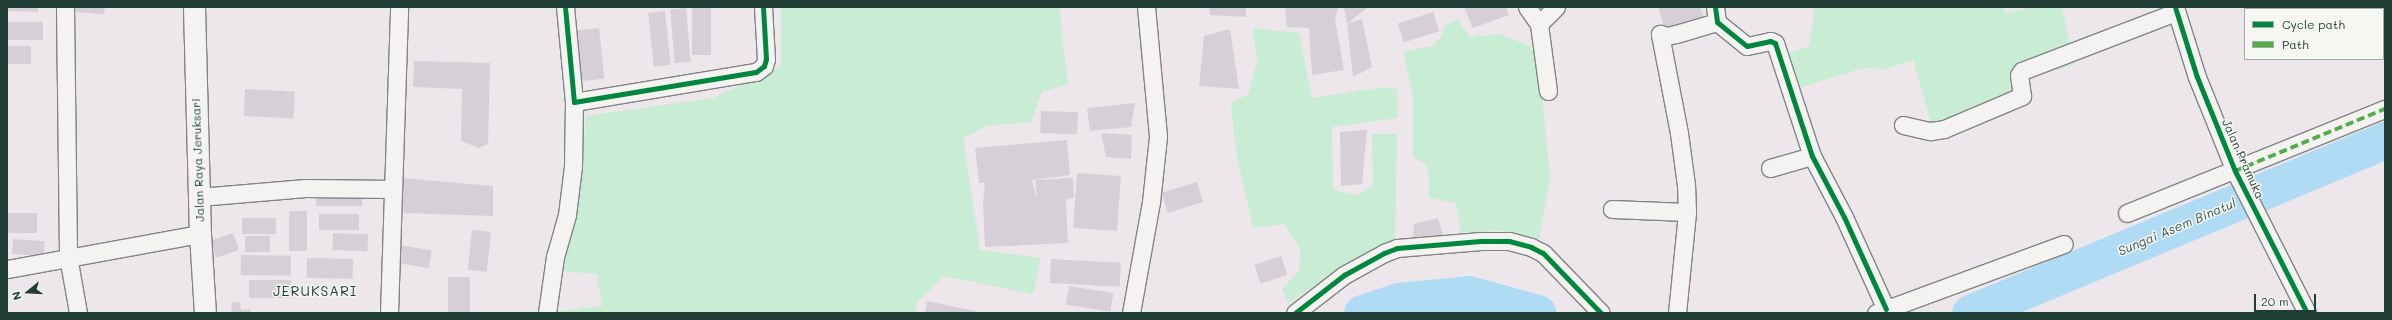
<!DOCTYPE html>
<style>
body{margin:0}
#map{position:relative;width:2392px;height:320px;overflow:hidden;background:#ede7ec;font-family:Mali,sans-serif}
div>[style]{position:absolute}
[style*='--x']{left:calc(var(--x)*1px);top:calc(var(--y)*1px);width:calc(var(--w)*1px);rotate:calc(var(--a)*1deg)}
.green>*{inset:0;background:#c8edd4}
.river>*{height:37px;margin:-18.5px;padding:0 18.5px;transform-origin:18.5px;border-radius:18.5px;background:#afdbf4}
.building>*{inset:0;background:#d7cfd8;transform-origin:0 0}
.roads{filter:drop-shadow(1px 0 #818485) drop-shadow(-1px 0 #818485) drop-shadow(0 1px #818485) drop-shadow(0 -1px #818485)}
.minor>*{height:17px;margin:-8.5px;padding:0 8.5px;transform-origin:8.5px;border-radius:8.5px;background:#f4f3f2}
.tertiary>*{height:21px;margin:-10.5px;padding:0 10.5px;transform-origin:10.5px;border-radius:10.5px;background:#f4f3f2}
.quiet>*{height:4px;margin-top:-2px;transform-origin:0;background:repeating-linear-gradient(90deg,#52ad45 0 8px,transparent 0 12px)}
.cycleway>*{height:5px;margin:-2.5px;padding:0 2.5px;transform-origin:2.5px;border-radius:2.5px;background:#00873e}
span{translate:-50% -50%;white-space:nowrap;text-align:center;line-height:1.15;-webkit-text-stroke:3px #f6f6f2;paint-order:stroke}
.street-label{font-size:12px;color:#1f3d34}
.water-label{font-size:13px;color:#375c5b;font-style:italic}
.quarter-label{font-size:14px;color:#1f3d34;letter-spacing:1px}
.frame{position:absolute;inset:0;border:8px solid #1f3d34;pointer-events:none}
.legend{position:absolute;left:2244px;top:8px;width:140px;height:52px;box-sizing:border-box;background:#f6f6f2;border:1px solid #a0aca6;margin:0;padding:5px 7px;list-style:none;font-size:12px;color:#1f3d34}
.legend li{display:flex;align-items:center;gap:8px;height:20px}
.legend b{width:20px;border:1px solid #a0aca6}
.north{position:absolute;left:8px;top:272px;width:40px;height:40px;-webkit-text-stroke:3px #f6f6f2;paint-order:stroke;rotate:252deg;font-size:11px;font-weight:700;line-height:16px;text-align:center;color:#1f3d34}
.north::after{content:'';display:block;margin:auto;width:14px;height:18px;background:#1f3d34;clip-path:polygon(50% 0,100% 100%,50% 72%,0 100%)}
.scale{position:absolute;left:2254px;top:294px;width:62px;height:18px;box-sizing:border-box;border:2px solid #1f3d34;border-top:0;padding-left:5px;font-size:12px;line-height:14px;white-space:nowrap;color:#1f3d34;-webkit-text-stroke:3px #f6f6f2;paint-order:stroke}
</style>
<div id="map">
<div class="green">
<div style="clip-path:polygon(781px 7px,1059px 7px,1068px 84px,1042px 92px,1031px 122px,986px 126px,963px 138px,980px 250px,1041px 258px,1033px 294px,944px 276px,917px 303px,916px 313px,560px 313px,560px 311px,602px 306px,597px 274px,561px 271px,582px 162px,586px 116px,713px 98px,781px 66px)"></div>
<div style="clip-path:polygon(1815px 7px,2003px 7px,2005px 13px,2035px 7px,2062px 7px,2074px 65px,2028px 78px,2019px 106px,1936px 140px,1913px 60px,1885px 69px,1863px 68px,1800px 88px,1787px 54px,1809px 46px)"></div>
<div style="clip-path:polygon(1457px 19px,1471px 37px,1500px 34px,1528px 45px,1539px 60px,1550px 178px,1539px 240px,1505px 231px,1461px 232px,1456px 203px,1429px 198px,1429px 178px,1426px 165px,1413px 157px,1413px 95px,1403px 52px,1432px 46px,1440px 39px,1445px 26px)"></div>
<div style="clip-path:polygon(1253px 28px,1299px 33px,1312px 98px,1384px 87px,1397px 89px,1398px 118px,1332px 127px,1333px 190px,1359px 195px,1373px 185px,1372px 134px,1397px 134px,1395px 244px,1342px 268px,1288px 303px,1282px 289px,1299px 271px,1300px 250px,1284px 224px,1253px 228px,1236px 152px,1231px 103px,1248px 94px,1257px 62px)"></div>
</div>
<div class="river">
<div style="--x:1362;--y:313;--w:39;--a:-18"></div>
<div style="--x:1399;--y:301;--w:70;--a:-5.7"></div>
<div style="--x:1469;--y:294;--w:71;--a:15.6"></div>
<div style="--x:1970;--y:313;--w:450;--a:-22.6"></div>
</div>
<div class="building">
<div style="clip-path:polygon(7px 7px,38px 7px,38px 12px,7px 11px)"></div>
<div style="clip-path:polygon(69px 7px,105px 7px,104px 14px,69px 12px)"></div>
<div style="left:692px;top:7px;width:19px;height:48px"></div>
<div style="clip-path:polygon(1209px 7px,1246px 7px,1246px 17px,1210px 15px)"></div>
<div style="clip-path:polygon(1285px 7px,1338px 7px,1335px 19px,1344px 70px,1312px 75px,1309px 28px,1287px 27px)"></div>
<div style="clip-path:polygon(1344px 7px,1368px 7px,1347px 24px)"></div>
<div style="clip-path:polygon(1464px 7px,1506px 7px,1509px 15px,1473px 28px)"></div>
<div style="clip-path:polygon(1658px 7px,1700px 7px,1705px 19px,1665px 30px)"></div>
<div style="left:686px;top:8px;width:54px;height:16px;rotate:85deg"></div>
<div style="left:665px;top:11px;width:54px;height:17px;rotate:84deg"></div>
<div style="left:1433px;top:12px;width:20px;height:37px;rotate:72deg"></div>
<div style="clip-path:polygon(1362px 19px,1372px 67px,1353px 77px,1347px 24px)"></div>
<div style="left:7px;top:22px;width:36px;height:18px"></div>
<div style="left:599px;top:28px;width:51px;height:24px;rotate:84deg"></div>
<div style="clip-path:polygon(1230px 29px,1239px 89px,1199px 86px,1204px 36px)"></div>
<div style="left:7px;top:46px;width:24px;height:18px"></div>
<div style="clip-path:polygon(414px 61px,490px 63px,488px 144px,479px 148px,461px 141px,462px 89px,413px 87px)"></div>
<div style="left:245px;top:89px;width:50px;height:27px;rotate:3deg"></div>
<div style="clip-path:polygon(1135px 103px,1131px 127px,1090px 131px,1087px 108px)"></div>
<div style="left:1041px;top:111px;width:37px;height:22px;rotate:2deg"></div>
<div style="clip-path:polygon(1367px 130px,1362px 184px,1341px 186px,1340px 132px)"></div>
<div style="clip-path:polygon(1101px 133px,1132px 135px,1131px 159px,1106px 157px)"></div>
<div style="clip-path:polygon(1067px 140px,1070px 175px,1032px 180px,1037px 200px,1035px 180px,1073px 178px,1074px 198px,1066px 199px,1068px 243px,985px 247px,983px 203px,985px 183px,979px 183px,975px 148px)"></div>
<div style="left:1077px;top:173px;width:44px;height:55px;rotate:4deg"></div>
<div style="clip-path:polygon(402px 178px,493px 186px,493px 216px,404px 213px)"></div>
<div style="left:1197px;top:182px;width:21px;height:37px;rotate:73deg"></div>
<div style="left:362px;top:193px;width:13px;height:46px;rotate:90deg"></div>
<div style="left:289px;top:211px;width:18px;height:40px"></div>
<div style="left:7px;top:213px;width:30px;height:20px"></div>
<div style="left:319px;top:214px;width:40px;height:16px"></div>
<div style="left:242px;top:218px;width:34px;height:16px"></div>
<div style="clip-path:polygon(1438px 218px,1446px 244px,1413px 237px,1414px 224px)"></div>
<div style="left:472px;top:230px;width:19px;height:40px;rotate:6deg"></div>
<div style="left:233px;top:233px;width:18px;height:24px;rotate:71deg"></div>
<div style="left:333px;top:233px;width:35px;height:17px;rotate:2deg"></div>
<div style="left:245px;top:236px;width:25px;height:16px"></div>
<div style="left:13px;top:239px;width:32px;height:15px;rotate:4deg"></div>
<div style="left:399px;top:245px;width:33px;height:18px;rotate:9deg"></div>
<div style="left:241px;top:255px;width:50px;height:20px;rotate:1deg"></div>
<div style="left:1281px;top:256px;width:20px;height:28px;rotate:72deg"></div>
<div style="left:307px;top:258px;width:46px;height:20px;rotate:1deg"></div>
<div style="left:1051px;top:259px;width:70px;height:24px;rotate:3deg"></div>
<div style="left:448px;top:277px;width:22px;height:36px"></div>
<div style="left:249px;top:280px;width:42px;height:18px"></div>
<div style="left:1069px;top:286px;width:45px;height:19px;rotate:9deg"></div>
<div style="clip-path:polygon(927px 301px,980px 312px,980px 313px,925px 313px)"></div>
<div style="clip-path:polygon(240px 302px,241px 310px,250px 309px,250px 313px,232px 313px,231px 303px)"></div>
</div>
<div class="roads">
<div class="minor">
<div style="--x:65;--y:7;--w:249;--a:89.3"></div>
<div style="--x:68;--y:256;--w:58;--a:80"></div>
<div style="--x:565;--y:7;--w:95;--a:84.6"></div>
<div style="--x:574;--y:102;--w:184;--a:-9.4"></div>
<div style="--x:756;--y:72;--w:10;--a:-37"></div>
<div style="--x:764;--y:66;--w:7;--a:-74"></div>
<div style="--x:766;--y:59;--w:52;--a:-93.3"></div>
<div style="--x:1527;--y:7;--w:21;--a:55"></div>
<div style="--x:1715;--y:7;--w:15;--a:82"></div>
<div style="--x:1717;--y:22;--w:38;--a:39"></div>
<div style="--x:1747;--y:46;--w:24;--a:-12"></div>
<div style="--x:1770;--y:41;--w:5;--a:22"></div>
<div style="--x:1775;--y:43;--w:119;--a:71.9"></div>
<div style="--x:1812;--y:156;--w:69;--a:62.3"></div>
<div style="--x:1844;--y:217;--w:101;--a:65.5"></div>
<div style="--x:2175;--y:7;--w:73;--a:72.6"></div>
<div style="--x:2197;--y:77;--w:101;--a:68"></div>
<div style="--x:2235;--y:171;--w:159;--a:63.1"></div>
<div style="--x:1548;--y:91;--w:68;--a:-97.7"></div>
<div style="--x:1539;--y:24;--w:24;--a:-45"></div>
<div style="--x:1903;--y:125;--w:28;--a:13"></div>
<div style="--x:1930;--y:131;--w:14;--a:-8"></div>
<div style="--x:1944;--y:129;--w:85;--a:-22.9"></div>
<div style="--x:2022;--y:96;--w:21;--a:-98"></div>
<div style="--x:2019;--y:75;--w:5;--a:-53"></div>
<div style="--x:2022;--y:71;--w:165;--a:-21"></div>
<div style="--x:1770;--y:168;--w:44;--a:-15.9"></div>
<div style="--x:199;--y:197;--w:107;--a:-4.8"></div>
<div style="--x:306;--y:188;--w:87;--a:0.7"></div>
<div style="--x:1612;--y:209;--w:75;--a:2.3"></div>
<div style="--x:2127;--y:213;--w:278;--a:-22"></div>
<div style="--x:7;--y:269;--w:196;--a:-10.3"></div>
<div style="--x:389;--y:313;--w:306;--a:-88.1"></div>
<div style="--x:547;--y:313;--w:57;--a:-81.9"></div>
<div style="--x:555;--y:257;--w:44;--a:-74.1"></div>
<div style="--x:567;--y:215;--w:49;--a:-83"></div>
<div style="--x:573;--y:166;--w:64;--a:-89.1"></div>
<div style="--x:1131;--y:313;--w:113;--a:-79.8"></div>
<div style="--x:1151;--y:202;--w:66;--a:-83.9"></div>
<div style="--x:1158;--y:136;--w:130;--a:-95.3"></div>
<div style="--x:1295;--y:313;--w:62;--a:-37.8"></div>
<div style="--x:1344;--y:275;--w:46;--a:-28.8"></div>
<div style="--x:1384;--y:253;--w:14;--a:-21"></div>
<div style="--x:1397;--y:248;--w:84;--a:-4.8"></div>
<div style="--x:1481;--y:241;--w:28;--a:0"></div>
<div style="--x:1509;--y:241;--w:23;--a:15"></div>
<div style="--x:1531;--y:247;--w:13;--a:27"></div>
<div style="--x:1543;--y:253;--w:83;--a:46"></div>
<div style="--x:1677;--y:313;--w:101;--a:-84.3"></div>
<div style="--x:1687;--y:212;--w:27;--a:-92"></div>
<div style="--x:1686;--y:185;--w:52;--a:-97.7"></div>
<div style="--x:1679;--y:133;--w:101;--a:-100.9"></div>
<div style="--x:1660;--y:34;--w:7;--a:16"></div>
<div style="--x:1667;--y:36;--w:9;--a:-13"></div>
<div style="--x:1676;--y:34;--w:43;--a:-16.3"></div>
<div style="--x:1876;--y:313;--w:200;--a:-20.2"></div>
</div>
<div class="tertiary">
<div style="--x:194;--y:7;--w:227;--a:88.5"></div>
<div style="--x:200;--y:234;--w:79;--a:86.4"></div>
</div>
</div>
<div class="quiet">
<div style="--x:2235;--y:171;--w:162;--a:-22.5"></div>
</div>
<div class="cycleway">
<div style="--x:565;--y:7;--w:95;--a:84.6"></div>
<div style="--x:574;--y:102;--w:184;--a:-9.4"></div>
<div style="--x:756;--y:72;--w:10;--a:-37"></div>
<div style="--x:764;--y:66;--w:7;--a:-74"></div>
<div style="--x:766;--y:59;--w:52;--a:-93.3"></div>
<div style="--x:1715;--y:7;--w:15;--a:82"></div>
<div style="--x:1717;--y:22;--w:38;--a:39"></div>
<div style="--x:1747;--y:46;--w:24;--a:-12"></div>
<div style="--x:1770;--y:41;--w:5;--a:22"></div>
<div style="--x:1775;--y:43;--w:119;--a:71.9"></div>
<div style="--x:1812;--y:156;--w:69;--a:62.3"></div>
<div style="--x:1844;--y:217;--w:101;--a:65.5"></div>
<div style="--x:2175;--y:7;--w:73;--a:72.6"></div>
<div style="--x:2197;--y:77;--w:101;--a:68"></div>
<div style="--x:2235;--y:171;--w:159;--a:63.1"></div>
<div style="--x:1295;--y:313;--w:62;--a:-37.8"></div>
<div style="--x:1344;--y:275;--w:46;--a:-28.8"></div>
<div style="--x:1384;--y:253;--w:14;--a:-21"></div>
<div style="--x:1397;--y:248;--w:84;--a:-4.8"></div>
<div style="--x:1481;--y:241;--w:28;--a:0"></div>
<div style="--x:1509;--y:241;--w:23;--a:15"></div>
<div style="--x:1531;--y:247;--w:13;--a:27"></div>
<div style="--x:1543;--y:253;--w:83;--a:46"></div>
</div>
<div class="street-label">
<span style="left:2243px;top:159px;rotate:66deg">Jalan Pramuka</span>
<span style="left:198px;top:160px;rotate:-92deg">Jalan Raya Jeruksari</span>
</div>
<div class="water-label">
<span style="left:2177px;top:227px;rotate:-23deg">Sungai Asem Binatul</span>
</div>
<div class="quarter-label">
<span style="left:315px;top:291px">JERUKSARI</span>
</div>
<div class="frame"></div>
<ul class="legend">
<li><b style="height:5px;background:#00873e"></b>Cycle path</li>
<li><b style="height:5px;background:#52ad45"></b>Path</li>
</ul>
<div class="north">N</div>
<div class="scale">20 m</div>
</div>
